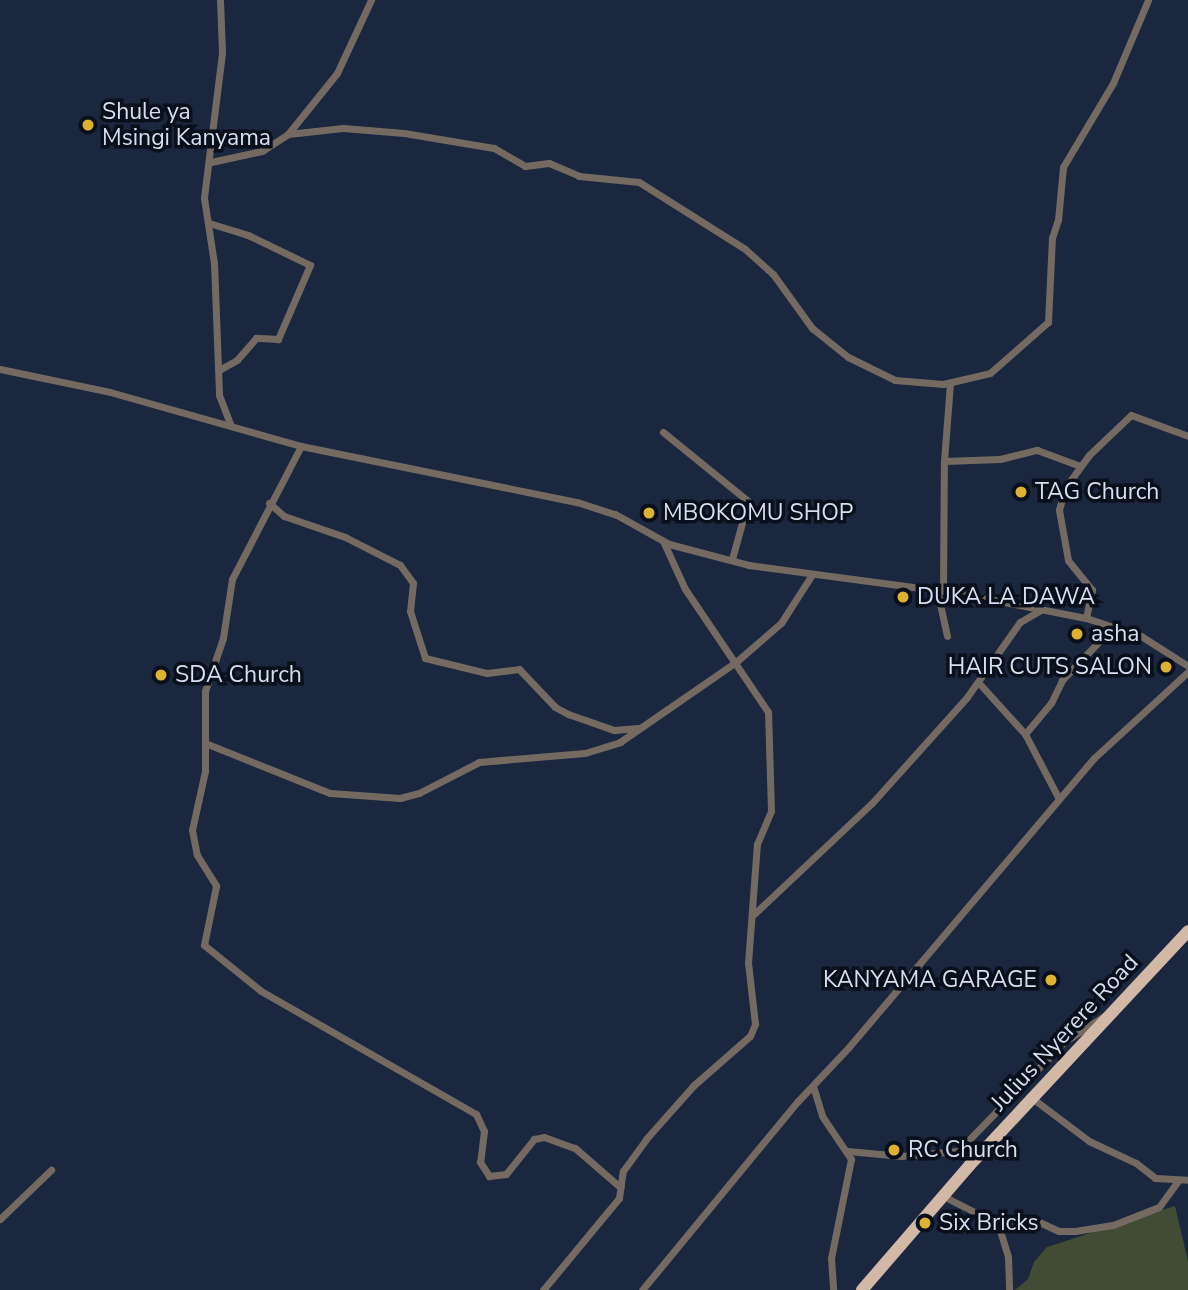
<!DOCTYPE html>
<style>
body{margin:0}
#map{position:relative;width:1188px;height:1290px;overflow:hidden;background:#1a273f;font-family:"Nunito Sans",sans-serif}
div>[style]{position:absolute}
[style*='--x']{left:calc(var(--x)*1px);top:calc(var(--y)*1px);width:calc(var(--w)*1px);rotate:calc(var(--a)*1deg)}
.green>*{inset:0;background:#424c35}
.minor>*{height:7px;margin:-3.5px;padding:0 3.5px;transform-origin:3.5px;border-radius:3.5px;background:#756a61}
.trunk>*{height:12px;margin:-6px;padding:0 6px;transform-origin:6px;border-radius:6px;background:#d2b9a6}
.dots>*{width:19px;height:19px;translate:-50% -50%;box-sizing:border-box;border:4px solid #0a101b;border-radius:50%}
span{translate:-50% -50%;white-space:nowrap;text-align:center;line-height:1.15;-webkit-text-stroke:7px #0a101b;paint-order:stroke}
.poi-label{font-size:23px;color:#d6dfef}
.left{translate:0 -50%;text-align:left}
.right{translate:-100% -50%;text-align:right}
.street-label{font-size:23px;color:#d6dfef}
</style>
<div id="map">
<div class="green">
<div style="clip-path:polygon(1175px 1206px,1188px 1261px,1188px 1290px,1015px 1290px,1028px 1279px,1034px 1262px,1047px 1247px)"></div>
</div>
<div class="minor">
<div style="--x:220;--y:0;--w:53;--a:87.8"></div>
<div style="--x:222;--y:53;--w:146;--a:97.1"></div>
<div style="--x:204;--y:198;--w:66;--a:81.3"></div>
<div style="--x:214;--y:263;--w:132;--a:87.8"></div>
<div style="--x:219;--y:395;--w:33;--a:69"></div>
<div style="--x:288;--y:134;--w:55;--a:-6.2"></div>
<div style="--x:343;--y:128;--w:61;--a:4.7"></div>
<div style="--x:404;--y:133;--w:91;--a:9.5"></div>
<div style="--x:494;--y:148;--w:36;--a:30"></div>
<div style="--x:525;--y:166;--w:24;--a:-7"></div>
<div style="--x:549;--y:163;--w:33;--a:23"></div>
<div style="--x:579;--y:176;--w:60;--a:5.7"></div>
<div style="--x:639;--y:182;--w:125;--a:32.3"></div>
<div style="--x:745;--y:249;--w:38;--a:42"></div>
<div style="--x:773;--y:274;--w:67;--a:54.2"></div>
<div style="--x:812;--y:328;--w:46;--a:38.9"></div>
<div style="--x:848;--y:357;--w:52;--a:26.1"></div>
<div style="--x:895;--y:380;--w:48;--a:4.8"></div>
<div style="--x:943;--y:384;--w:48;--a:-13.2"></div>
<div style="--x:990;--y:373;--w:77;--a:-41.3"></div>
<div style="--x:1048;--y:322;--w:84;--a:-87.3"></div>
<div style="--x:1052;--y:238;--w:19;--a:-72"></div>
<div style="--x:1058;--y:220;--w:53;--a:-84.6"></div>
<div style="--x:1063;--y:167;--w:98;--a:-59.2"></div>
<div style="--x:1113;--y:83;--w:90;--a:-67.1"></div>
<div style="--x:211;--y:162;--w:52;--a:-12.2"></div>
<div style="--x:262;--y:151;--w:31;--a:-33"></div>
<div style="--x:288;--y:134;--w:78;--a:-51.2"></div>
<div style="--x:337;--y:73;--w:81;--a:-65"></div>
<div style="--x:209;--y:223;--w:41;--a:17.1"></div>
<div style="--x:248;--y:235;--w:69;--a:25.8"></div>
<div style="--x:310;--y:265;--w:81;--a:113.4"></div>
<div style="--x:278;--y:339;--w:22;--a:-177"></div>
<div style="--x:256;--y:338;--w:29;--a:131"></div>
<div style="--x:237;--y:360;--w:21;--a:151"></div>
<div style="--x:0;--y:369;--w:112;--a:11.8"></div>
<div style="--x:110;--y:392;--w:198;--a:15.8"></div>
<div style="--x:301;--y:446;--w:282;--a:11.5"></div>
<div style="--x:577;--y:502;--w:40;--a:18"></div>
<div style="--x:615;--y:514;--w:62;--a:29.1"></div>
<div style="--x:669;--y:544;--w:83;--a:14.7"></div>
<div style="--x:749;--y:565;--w:211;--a:7.6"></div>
<div style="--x:958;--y:593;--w:130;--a:11.1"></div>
<div style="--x:1086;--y:618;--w:58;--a:18.1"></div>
<div style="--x:1141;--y:636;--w:56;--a:32.6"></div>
<div style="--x:663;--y:432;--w:109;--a:39.1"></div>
<div style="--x:748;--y:501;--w:60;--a:105.4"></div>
<div style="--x:301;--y:446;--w:150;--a:117.4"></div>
<div style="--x:232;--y:579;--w:60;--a:98.7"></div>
<div style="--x:223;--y:638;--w:56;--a:108.8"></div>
<div style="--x:205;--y:691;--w:80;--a:90"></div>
<div style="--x:205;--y:771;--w:60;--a:102.4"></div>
<div style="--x:192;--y:830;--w:25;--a:79"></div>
<div style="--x:197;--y:855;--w:36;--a:58"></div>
<div style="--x:216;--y:886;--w:60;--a:101.5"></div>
<div style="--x:204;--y:945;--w:73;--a:38.9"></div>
<div style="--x:261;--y:991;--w:248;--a:29.8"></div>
<div style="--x:476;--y:1114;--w:19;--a:65"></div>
<div style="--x:484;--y:1131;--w:31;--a:97"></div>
<div style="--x:480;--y:1162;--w:17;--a:57"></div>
<div style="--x:489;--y:1176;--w:17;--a:-7"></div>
<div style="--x:506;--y:1174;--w:45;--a:-51.3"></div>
<div style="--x:534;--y:1139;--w:10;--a:-11"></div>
<div style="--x:544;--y:1137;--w:33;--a:20"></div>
<div style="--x:575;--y:1148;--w:60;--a:40.9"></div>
<div style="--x:944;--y:461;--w:56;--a:-2"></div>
<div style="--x:1000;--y:459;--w:38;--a:-14"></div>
<div style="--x:1037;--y:450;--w:46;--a:20.4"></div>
<div style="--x:269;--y:503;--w:20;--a:41"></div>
<div style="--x:284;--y:516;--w:65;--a:19"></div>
<div style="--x:345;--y:537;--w:62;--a:27"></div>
<div style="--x:400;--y:565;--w:22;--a:54"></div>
<div style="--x:413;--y:583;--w:28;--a:96"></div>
<div style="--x:410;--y:611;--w:49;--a:72.3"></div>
<div style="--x:425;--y:658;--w:64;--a:13.6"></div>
<div style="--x:487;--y:673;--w:32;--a:-7"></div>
<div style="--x:519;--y:669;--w:52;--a:46.5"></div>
<div style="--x:555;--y:707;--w:15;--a:28"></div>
<div style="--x:568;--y:714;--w:49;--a:19.2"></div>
<div style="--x:614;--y:730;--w:24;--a:-5"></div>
<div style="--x:937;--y:590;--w:47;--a:77.7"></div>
<div style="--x:943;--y:590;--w:129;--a:-89.6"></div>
<div style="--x:944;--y:461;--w:78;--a:-85.6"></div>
<div style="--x:1086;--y:618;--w:29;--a:-78"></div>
<div style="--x:1092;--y:590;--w:38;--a:-129"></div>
<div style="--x:1068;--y:560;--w:51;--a:-100.2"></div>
<div style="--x:1059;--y:510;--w:23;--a:-75"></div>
<div style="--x:1065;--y:488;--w:41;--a:-54"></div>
<div style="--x:1089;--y:455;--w:58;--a:-43.6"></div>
<div style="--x:1131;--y:415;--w:61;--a:20.2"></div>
<div style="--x:978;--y:682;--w:70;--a:47.9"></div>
<div style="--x:1025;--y:734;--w:73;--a:62.4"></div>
<div style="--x:1025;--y:734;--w:40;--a:-50"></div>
<div style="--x:1051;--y:703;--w:25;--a:-64"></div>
<div style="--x:1062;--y:680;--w:74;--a:-46.1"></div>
<div style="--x:205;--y:743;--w:135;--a:21.8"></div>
<div style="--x:330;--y:793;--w:70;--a:4.1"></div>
<div style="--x:400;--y:798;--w:20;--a:-15"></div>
<div style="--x:419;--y:793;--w:68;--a:-27.3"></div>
<div style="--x:479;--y:762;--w:106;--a:-4.9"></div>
<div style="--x:585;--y:753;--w:37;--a:-17"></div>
<div style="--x:620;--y:742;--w:141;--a:-34.6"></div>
<div style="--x:736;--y:662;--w:60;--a:-40.9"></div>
<div style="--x:781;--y:623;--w:56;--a:-57.4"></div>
<div style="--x:753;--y:915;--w:163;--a:-43.3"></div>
<div style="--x:872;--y:803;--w:142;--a:-48.1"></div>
<div style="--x:967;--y:697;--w:92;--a:-54.8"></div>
<div style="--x:1020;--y:622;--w:24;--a:-30"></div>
<div style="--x:813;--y:1086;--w:31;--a:73"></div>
<div style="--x:822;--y:1116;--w:52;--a:56"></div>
<div style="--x:851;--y:1159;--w:101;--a:101.4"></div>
<div style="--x:831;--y:1258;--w:32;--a:86"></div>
<div style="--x:1032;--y:1098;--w:71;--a:37"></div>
<div style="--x:1089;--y:1141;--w:52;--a:25.1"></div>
<div style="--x:1136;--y:1163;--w:24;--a:38"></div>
<div style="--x:1155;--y:1178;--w:33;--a:3"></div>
<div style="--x:848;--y:1151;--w:53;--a:5.4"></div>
<div style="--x:901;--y:1156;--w:57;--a:-5"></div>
<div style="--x:958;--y:1151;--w:152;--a:-45.8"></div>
<div style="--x:1064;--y:1042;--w:48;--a:-33"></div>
<div style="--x:943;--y:1196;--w:62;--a:27"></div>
<div style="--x:998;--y:1224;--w:37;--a:-6"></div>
<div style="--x:1035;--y:1220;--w:26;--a:25"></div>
<div style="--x:1059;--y:1231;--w:16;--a:0"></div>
<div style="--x:1075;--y:1231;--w:38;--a:-9"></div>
<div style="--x:1113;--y:1225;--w:49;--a:-21.4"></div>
<div style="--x:1159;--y:1207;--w:31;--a:-54"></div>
<div style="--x:0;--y:1219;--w:71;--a:-43.9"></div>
<div style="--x:998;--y:1224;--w:34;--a:73"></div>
<div style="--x:1008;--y:1257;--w:33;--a:88"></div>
<div style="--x:543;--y:1290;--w:119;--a:-50.4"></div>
<div style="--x:619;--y:1198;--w:27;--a:-82"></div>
<div style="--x:623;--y:1171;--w:39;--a:-54"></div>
<div style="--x:646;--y:1139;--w:72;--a:-48.4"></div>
<div style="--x:694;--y:1085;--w:74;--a:-41.2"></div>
<div style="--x:750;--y:1036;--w:13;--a:-67"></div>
<div style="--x:755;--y:1024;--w:61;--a:-96.5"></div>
<div style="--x:748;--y:963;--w:119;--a:-85.7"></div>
<div style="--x:757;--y:844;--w:36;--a:-67"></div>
<div style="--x:771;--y:811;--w:99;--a:-91.7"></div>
<div style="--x:768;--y:712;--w:148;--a:-124"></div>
<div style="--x:685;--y:589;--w:53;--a:-114.6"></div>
<div style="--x:642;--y:1290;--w:245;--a:-50.5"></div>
<div style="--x:798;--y:1101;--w:73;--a:-46.7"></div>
<div style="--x:848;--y:1048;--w:380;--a:-49.7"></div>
<div style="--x:1094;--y:758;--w:127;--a:-42.5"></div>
</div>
<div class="trunk">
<div style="--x:862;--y:1290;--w:164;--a:-49.2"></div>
<div style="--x:969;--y:1166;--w:321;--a:-47"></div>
</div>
<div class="dots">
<div style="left:88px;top:125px;background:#deb133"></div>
<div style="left:1021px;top:492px;background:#deb133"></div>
<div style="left:649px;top:513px;background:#deb133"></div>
<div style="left:903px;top:597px;background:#deb133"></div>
<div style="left:1077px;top:634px;background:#deb133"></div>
<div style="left:1166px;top:667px;background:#deb133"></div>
<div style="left:161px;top:675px;background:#deb133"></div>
<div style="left:1051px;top:980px;background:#deb133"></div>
<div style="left:894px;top:1150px;background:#deb133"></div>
<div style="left:925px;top:1223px;background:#deb133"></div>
</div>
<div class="poi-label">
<span class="left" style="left:102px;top:125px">Shule ya<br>Msingi Kanyama</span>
<span class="left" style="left:1035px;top:492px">TAG Church</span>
<span class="left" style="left:663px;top:513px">MBOKOMU SHOP</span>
<span class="left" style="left:917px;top:597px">DUKA LA DAWA</span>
<span class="left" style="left:1091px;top:634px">asha</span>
<span class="right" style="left:1152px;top:667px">HAIR CUTS SALON</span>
<span class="left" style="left:175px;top:675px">SDA Church</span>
<span class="right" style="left:1037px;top:980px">KANYAMA GARAGE</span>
<span class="left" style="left:908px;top:1150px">RC Church</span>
<span class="left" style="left:939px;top:1223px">Six Bricks</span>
</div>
<div class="street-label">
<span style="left:1065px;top:1033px;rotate:-47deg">Julius Nyerere Road</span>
</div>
</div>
